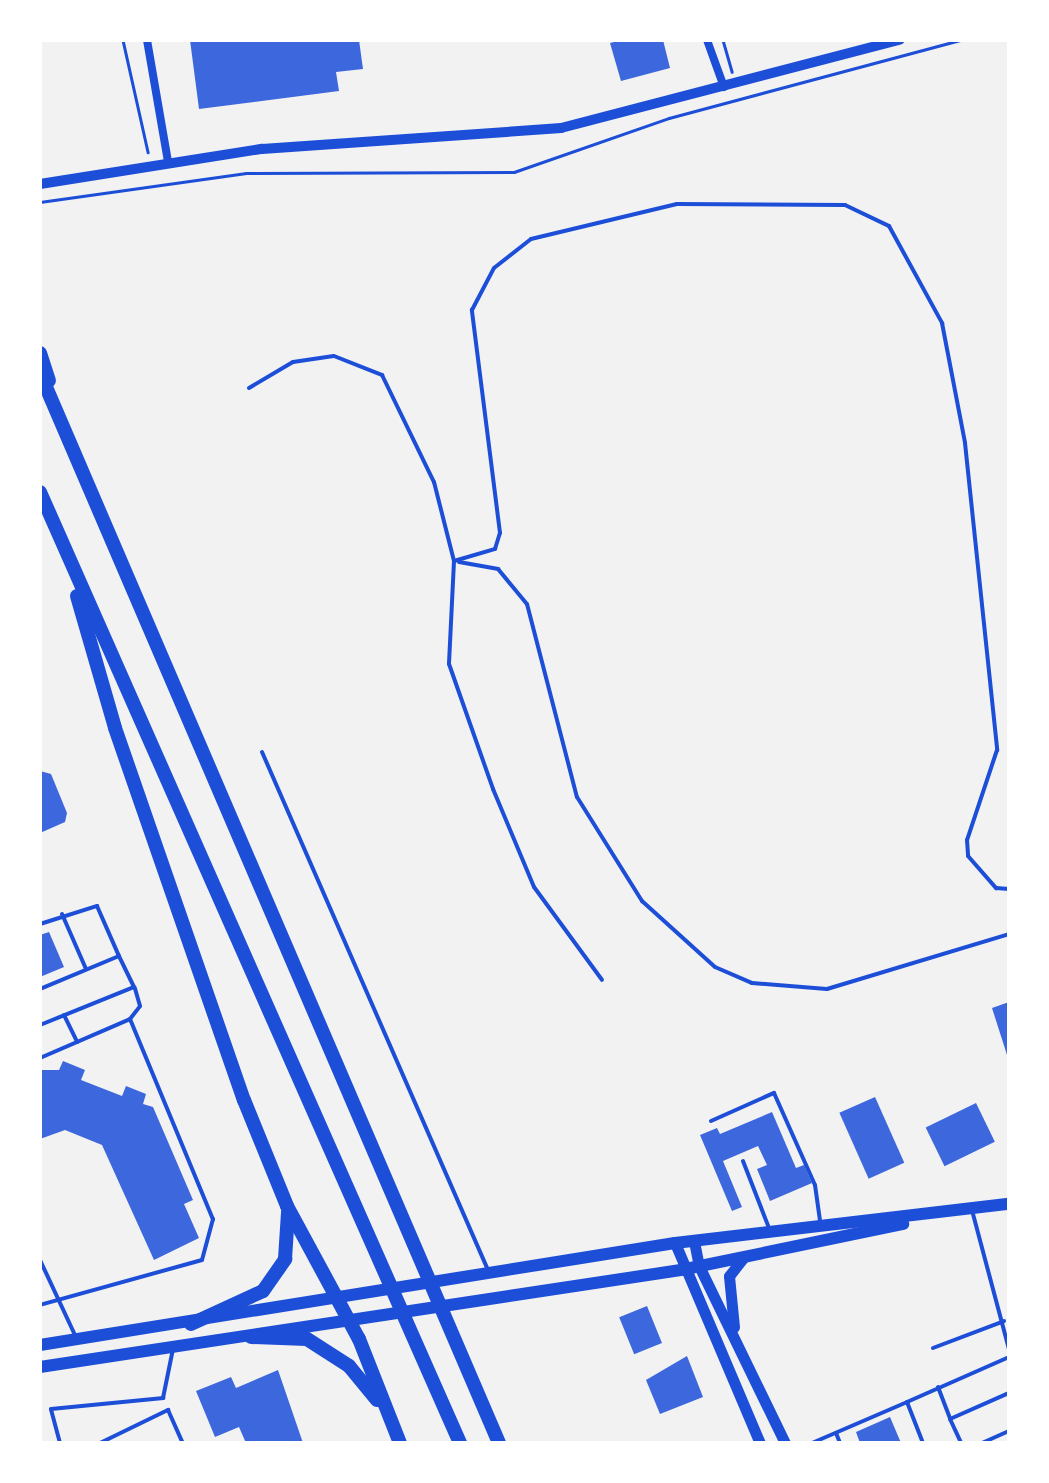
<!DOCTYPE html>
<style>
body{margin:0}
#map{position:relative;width:1049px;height:1483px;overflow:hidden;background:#f2f2f2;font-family:"Sofia Sans Condensed",sans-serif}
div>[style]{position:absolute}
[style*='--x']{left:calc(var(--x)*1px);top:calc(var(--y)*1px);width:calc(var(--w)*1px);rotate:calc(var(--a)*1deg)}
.building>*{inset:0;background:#3d67dc;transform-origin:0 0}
.path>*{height:2.5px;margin:-1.25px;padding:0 1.25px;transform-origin:1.25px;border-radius:1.25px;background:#1d4ed8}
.service>*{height:4px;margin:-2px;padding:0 2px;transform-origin:2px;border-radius:2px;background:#1d4ed8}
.minor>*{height:8px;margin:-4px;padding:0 4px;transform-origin:4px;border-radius:4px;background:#1d4ed8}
.tertiary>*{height:10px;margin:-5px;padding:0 5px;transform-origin:5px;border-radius:5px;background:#1d4ed8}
.secondary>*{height:11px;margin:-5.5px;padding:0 5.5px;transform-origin:5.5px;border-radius:5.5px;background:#1d4ed8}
.primary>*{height:12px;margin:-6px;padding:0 6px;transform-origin:6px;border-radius:6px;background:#1d4ed8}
.motorway>*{height:14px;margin:-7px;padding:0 7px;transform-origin:7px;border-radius:7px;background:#1d4ed8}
span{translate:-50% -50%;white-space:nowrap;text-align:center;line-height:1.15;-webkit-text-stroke:8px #fff;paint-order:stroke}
.frame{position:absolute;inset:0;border:42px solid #fff;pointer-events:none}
</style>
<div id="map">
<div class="building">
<div style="clip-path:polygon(190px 40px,359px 40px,363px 69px,336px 72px,339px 91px,199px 109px)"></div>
<div style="clip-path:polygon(622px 40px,663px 40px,670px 68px,621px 81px,610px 43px)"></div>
<div style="clip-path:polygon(40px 771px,51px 774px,67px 813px,65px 822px,40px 833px)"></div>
<div style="clip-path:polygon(49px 932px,64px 967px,40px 977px,40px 935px)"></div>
<div style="clip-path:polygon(1009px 1002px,1009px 1058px,1008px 1058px,992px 1008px)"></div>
<div style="clip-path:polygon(63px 1061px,85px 1070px,81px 1080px,122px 1096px,126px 1086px,146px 1094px,143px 1104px,153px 1107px,193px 1200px,184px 1204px,199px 1238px,154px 1260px,102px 1145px,65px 1130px,40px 1139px,40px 1070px,59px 1070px)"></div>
<div style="left:875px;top:1097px;width:72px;height:39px;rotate:66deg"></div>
<div style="left:976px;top:1103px;width:43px;height:56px;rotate:64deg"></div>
<div style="clip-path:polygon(772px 1112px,796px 1168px,804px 1165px,812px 1183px,770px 1201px,757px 1169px,767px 1165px,758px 1146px,723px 1161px,742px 1207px,732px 1211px,700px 1135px,717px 1128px,720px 1134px)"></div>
<div style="left:647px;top:1306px;width:40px;height:30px;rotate:68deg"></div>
<div style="clip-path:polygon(687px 1356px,703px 1397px,660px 1414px,646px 1380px)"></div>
<div style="clip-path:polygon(278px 1370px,303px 1443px,246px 1443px,239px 1427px,215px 1437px,196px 1391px,231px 1377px,236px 1388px)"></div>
<div style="clip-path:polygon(890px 1417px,901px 1443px,860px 1443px,856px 1432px)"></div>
</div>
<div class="path">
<div style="--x:123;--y:40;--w:115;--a:77.4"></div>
<div style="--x:723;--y:40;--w:33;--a:74"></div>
<div style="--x:40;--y:202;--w:208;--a:-8"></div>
<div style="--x:246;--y:173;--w:268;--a:-0.2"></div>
<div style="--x:514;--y:172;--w:164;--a:-19.2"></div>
<div style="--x:669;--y:118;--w:301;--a:-15"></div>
</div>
<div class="service">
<div style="--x:249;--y:388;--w:51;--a:-30.6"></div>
<div style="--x:293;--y:362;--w:41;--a:-8.3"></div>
<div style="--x:334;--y:356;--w:52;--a:21.6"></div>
<div style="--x:382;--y:375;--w:119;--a:64.1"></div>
<div style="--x:434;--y:482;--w:81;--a:75.8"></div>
<div style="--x:454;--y:561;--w:103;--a:92.8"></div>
<div style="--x:449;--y:664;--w:133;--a:70.6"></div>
<div style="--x:493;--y:789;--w:106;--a:67.3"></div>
<div style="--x:534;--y:887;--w:115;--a:53.8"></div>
<div style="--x:454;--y:561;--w:43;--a:-16.3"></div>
<div style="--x:495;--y:549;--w:17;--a:-73"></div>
<div style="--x:500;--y:533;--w:225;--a:-97.2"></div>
<div style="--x:472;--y:310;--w:47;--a:-62.4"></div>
<div style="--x:494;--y:268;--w:47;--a:-38.1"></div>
<div style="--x:531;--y:239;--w:150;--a:-13.5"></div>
<div style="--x:677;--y:204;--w:168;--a:0.3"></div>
<div style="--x:845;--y:205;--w:49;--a:25.5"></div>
<div style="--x:889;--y:226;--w:111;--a:61.3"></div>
<div style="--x:942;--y:323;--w:122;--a:79.1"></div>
<div style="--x:965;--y:443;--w:309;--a:84"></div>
<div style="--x:997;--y:750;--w:95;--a:108.4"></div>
<div style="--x:967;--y:840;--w:16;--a:86"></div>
<div style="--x:968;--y:856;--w:43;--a:48.8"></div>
<div style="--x:996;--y:888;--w:13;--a:4"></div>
<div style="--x:459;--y:562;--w:40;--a:10"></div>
<div style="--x:498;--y:569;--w:45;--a:50.4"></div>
<div style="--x:527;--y:604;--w:199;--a:75.5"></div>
<div style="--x:577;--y:797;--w:123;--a:58"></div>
<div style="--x:642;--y:901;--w:98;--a:42.1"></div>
<div style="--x:715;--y:967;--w:40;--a:23.4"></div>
<div style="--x:752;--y:983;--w:75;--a:4.6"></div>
<div style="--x:827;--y:989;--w:190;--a:-16.8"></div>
<div style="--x:262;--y:752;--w:565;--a:66.43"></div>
<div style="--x:62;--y:914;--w:60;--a:66.4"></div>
<div style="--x:40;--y:924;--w:60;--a:-17.5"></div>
<div style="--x:97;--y:906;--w:55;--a:66.3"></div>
<div style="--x:119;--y:956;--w:86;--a:157.3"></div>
<div style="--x:64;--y:1015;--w:30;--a:64"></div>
<div style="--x:130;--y:1019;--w:16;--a:-52"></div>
<div style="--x:140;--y:1006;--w:19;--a:-106"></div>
<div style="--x:40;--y:1025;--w:101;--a:-22"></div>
<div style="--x:134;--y:987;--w:34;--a:-116"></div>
<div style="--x:40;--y:1058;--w:98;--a:-23.4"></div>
<div style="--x:130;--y:1019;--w:217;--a:67.5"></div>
<div style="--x:213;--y:1219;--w:42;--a:105"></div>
<div style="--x:202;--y:1260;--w:168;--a:164.5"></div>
<div style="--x:711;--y:1121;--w:69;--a:-24"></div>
<div style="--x:774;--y:1093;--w:101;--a:66"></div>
<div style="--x:815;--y:1185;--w:37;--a:82"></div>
<div style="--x:743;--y:1161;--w:72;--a:68.8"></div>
<div style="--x:973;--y:1214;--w:140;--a:75.1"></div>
<div style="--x:40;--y:1260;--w:83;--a:65"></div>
<div style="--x:933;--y:1348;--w:76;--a:-20.8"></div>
<div style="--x:938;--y:1387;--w:34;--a:69"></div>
<div style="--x:950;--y:1419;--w:64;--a:-23.8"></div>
<div style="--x:907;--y:1402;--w:111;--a:-23.8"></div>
<div style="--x:950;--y:1419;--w:26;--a:65"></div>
<div style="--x:836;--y:1433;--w:11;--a:68"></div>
<div style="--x:60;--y:1443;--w:35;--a:-105"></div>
<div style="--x:51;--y:1409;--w:113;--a:-5.6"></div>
<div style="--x:163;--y:1398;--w:50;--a:-78.5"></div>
<div style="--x:100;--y:1443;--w:76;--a:-25.9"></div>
<div style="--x:168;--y:1410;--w:36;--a:66"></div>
<div style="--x:812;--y:1443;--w:103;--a:-23.3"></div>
<div style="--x:907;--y:1402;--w:44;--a:68.7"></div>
<div style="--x:982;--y:1443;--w:30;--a:-24"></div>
</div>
<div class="minor">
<div style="--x:147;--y:40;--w:123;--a:80.2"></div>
<div style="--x:707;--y:40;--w:50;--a:70.1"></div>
</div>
<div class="tertiary">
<div style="--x:40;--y:184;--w:225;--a:-9"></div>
<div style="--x:262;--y:149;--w:300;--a:-4"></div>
<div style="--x:561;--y:128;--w:350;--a:-14.6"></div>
</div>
<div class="secondary">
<div style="--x:694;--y:1241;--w:25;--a:79"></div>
<div style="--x:699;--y:1266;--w:197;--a:64.1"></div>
<div style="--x:675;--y:1243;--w:217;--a:67"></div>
<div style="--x:734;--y:1327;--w:51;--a:-95.6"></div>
<div style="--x:729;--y:1276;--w:24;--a:-52"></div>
</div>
<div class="primary">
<div style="--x:40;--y:1345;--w:643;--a:-9.13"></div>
<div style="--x:675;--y:1243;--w:336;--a:-6.7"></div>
<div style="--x:40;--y:1367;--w:648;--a:-8.61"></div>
<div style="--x:681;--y:1270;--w:227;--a:-11.7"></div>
</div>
<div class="motorway">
<div style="--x:40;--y:353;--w:29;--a:72"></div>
<div style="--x:40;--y:373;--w:1164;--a:66.78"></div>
<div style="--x:40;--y:492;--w:1040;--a:66.17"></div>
<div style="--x:77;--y:596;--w:137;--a:73.9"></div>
<div style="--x:115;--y:728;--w:394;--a:70.9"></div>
<div style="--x:244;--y:1100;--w:114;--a:67.9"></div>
<div style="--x:287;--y:1206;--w:151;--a:61.6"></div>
<div style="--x:359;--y:1339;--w:112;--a:68.5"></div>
<div style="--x:191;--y:1324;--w:79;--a:-24.6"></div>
<div style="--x:263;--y:1291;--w:39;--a:-55"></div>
<div style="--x:285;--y:1259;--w:47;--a:-86.3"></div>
<div style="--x:251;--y:1337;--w:56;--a:2"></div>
<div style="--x:307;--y:1339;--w:50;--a:32.7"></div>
<div style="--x:349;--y:1366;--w:44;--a:50.5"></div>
</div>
<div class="frame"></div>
</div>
